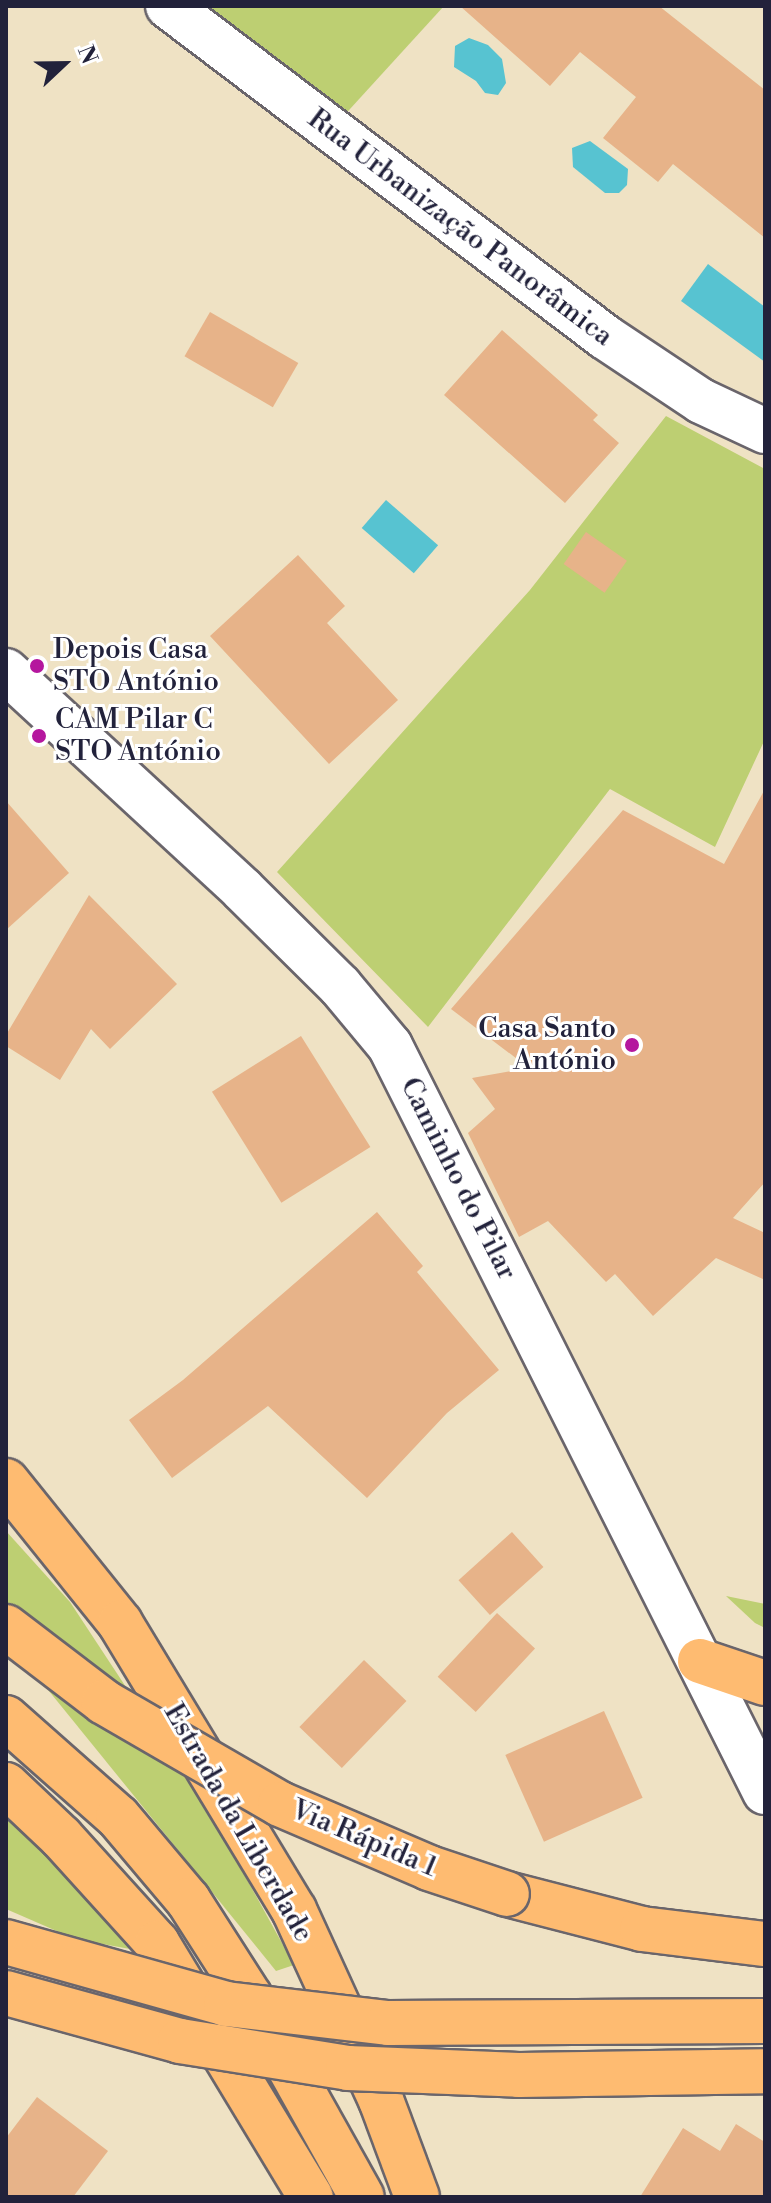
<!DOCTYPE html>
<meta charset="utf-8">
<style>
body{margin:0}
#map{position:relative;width:771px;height:2203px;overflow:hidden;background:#efe2c4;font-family:"Libre Bodoni",serif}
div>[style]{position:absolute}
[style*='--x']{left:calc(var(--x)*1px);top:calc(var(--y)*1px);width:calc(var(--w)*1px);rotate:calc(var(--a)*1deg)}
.green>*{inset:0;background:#bdcf72}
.water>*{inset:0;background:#57c3d1;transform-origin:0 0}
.building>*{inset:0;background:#e7b389;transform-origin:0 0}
.roads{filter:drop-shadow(2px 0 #6a656b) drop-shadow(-2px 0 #6a656b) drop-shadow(0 2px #6a656b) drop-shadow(0 -2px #6a656b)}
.minor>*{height:44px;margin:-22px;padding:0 22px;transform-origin:22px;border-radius:22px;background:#fff}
.major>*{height:44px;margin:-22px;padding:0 22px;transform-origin:22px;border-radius:22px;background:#febb71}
.highway>*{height:44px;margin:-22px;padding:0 22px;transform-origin:22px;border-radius:22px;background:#febb71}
.bridges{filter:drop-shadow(2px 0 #6a656b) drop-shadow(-2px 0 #6a656b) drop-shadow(0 2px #6a656b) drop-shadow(0 -2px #6a656b)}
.highway-bridge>*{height:44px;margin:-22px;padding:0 22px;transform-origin:22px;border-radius:22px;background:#febb71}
.dots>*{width:22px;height:22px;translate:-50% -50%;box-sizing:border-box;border:4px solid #fff;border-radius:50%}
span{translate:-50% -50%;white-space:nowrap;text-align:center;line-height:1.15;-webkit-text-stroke:6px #fff;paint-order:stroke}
.street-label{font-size:28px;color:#22223b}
.poi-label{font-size:28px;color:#22223b}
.left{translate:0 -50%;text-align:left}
.right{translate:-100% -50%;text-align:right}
.frame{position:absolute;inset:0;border:8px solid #22223b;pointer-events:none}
.north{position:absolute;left:24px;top:24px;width:80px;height:80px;-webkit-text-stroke:6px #fff;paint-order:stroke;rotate:68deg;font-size:22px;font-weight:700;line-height:32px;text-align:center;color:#22223b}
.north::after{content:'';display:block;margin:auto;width:28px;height:36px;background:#22223b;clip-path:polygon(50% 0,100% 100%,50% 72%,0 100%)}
</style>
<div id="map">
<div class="green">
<div style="clip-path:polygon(168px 6px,444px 6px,329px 132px)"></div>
<div style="clip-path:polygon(666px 416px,765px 469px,765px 739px,715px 847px,610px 789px,428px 1027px,277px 872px,530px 590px)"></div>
<div style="clip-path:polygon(6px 1531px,70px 1602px,218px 1827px,294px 1965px,276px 1971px,6px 1638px)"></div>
<div style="clip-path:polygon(726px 1596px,765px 1604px,765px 1628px,755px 1623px)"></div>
<div style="clip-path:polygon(6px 1785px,141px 1951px,75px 1939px,6px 1909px)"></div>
</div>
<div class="water">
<div style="clip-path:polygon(469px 38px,488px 45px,502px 59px,506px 83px,498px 95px,485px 93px,476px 81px,454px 67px,455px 46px)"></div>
<div style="clip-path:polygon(590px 141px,628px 169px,627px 185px,619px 193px,605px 193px,573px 167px,572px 148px)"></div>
<div style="clip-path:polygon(708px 264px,765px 307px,765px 362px,681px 301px)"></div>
<div style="left:386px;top:500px;width:69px;height:37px;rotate:41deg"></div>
</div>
<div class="building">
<div style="clip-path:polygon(460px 6px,659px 6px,765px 90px,765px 238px,673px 164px,658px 182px,603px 138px,636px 97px,580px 52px,550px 86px)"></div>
<div style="left:210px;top:312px;width:102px;height:51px;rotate:30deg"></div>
<div style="clip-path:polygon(502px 330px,598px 415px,593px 420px,619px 443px,565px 503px,444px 395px)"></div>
<div style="left:586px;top:532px;width:50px;height:39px;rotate:35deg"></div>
<div style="clip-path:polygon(298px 555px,345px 606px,327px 623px,398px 700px,329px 764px,210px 636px)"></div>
<div style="clip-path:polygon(765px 789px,765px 1182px,733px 1218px,765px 1233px,765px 1280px,716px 1258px,653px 1316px,615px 1274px,606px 1282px,548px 1221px,519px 1237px,468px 1133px,495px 1109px,472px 1078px,529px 1068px,451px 1009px,623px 810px,724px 864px)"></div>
<div style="clip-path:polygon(6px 801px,69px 873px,6px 930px)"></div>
<div style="clip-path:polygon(89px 895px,177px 984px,110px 1049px,91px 1029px,60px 1080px,6px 1046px,6px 1035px)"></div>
<div style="left:301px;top:1036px;width:131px;height:105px;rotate:58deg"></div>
<div style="clip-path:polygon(377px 1212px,423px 1266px,417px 1272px,499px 1370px,447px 1413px,367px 1498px,268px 1406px,172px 1478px,129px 1420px,183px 1380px)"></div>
<div style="left:512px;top:1532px;width:47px;height:72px;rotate:48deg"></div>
<div style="left:497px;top:1613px;width:52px;height:87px;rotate:43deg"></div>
<div style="left:364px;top:1660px;width:59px;height:93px;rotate:44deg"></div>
<div style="left:604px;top:1711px;width:95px;height:108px;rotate:66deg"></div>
<div style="clip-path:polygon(37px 2097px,108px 2151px,73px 2197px,6px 2197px,6px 2138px)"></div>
<div style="clip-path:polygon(736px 2124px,765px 2142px,765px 2197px,640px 2197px,683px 2128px,720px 2151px)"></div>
</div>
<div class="roads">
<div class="minor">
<div style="--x:168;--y:6;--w:548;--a:37.14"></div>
<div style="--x:605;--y:337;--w:115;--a:33.7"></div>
<div style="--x:701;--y:401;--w:71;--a:25.1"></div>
<div style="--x:6;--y:671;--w:321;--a:42.7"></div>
<div style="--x:242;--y:889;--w:138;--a:44.7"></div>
<div style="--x:340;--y:986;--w:78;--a:50.2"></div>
<div style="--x:390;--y:1046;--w:835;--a:63.31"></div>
</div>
<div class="major">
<div style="--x:6;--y:1481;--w:182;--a:51.2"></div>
<div style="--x:120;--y:1623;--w:336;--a:58.8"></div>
<div style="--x:294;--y:1910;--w:209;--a:65.4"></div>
<div style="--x:381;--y:2100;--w:103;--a:69.6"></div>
<div style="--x:6;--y:1785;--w:76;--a:43.4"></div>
<div style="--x:61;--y:1837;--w:143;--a:47.8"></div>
<div style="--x:157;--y:1943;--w:297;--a:58.8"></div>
</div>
<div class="highway">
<div style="--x:700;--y:1661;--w:69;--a:18.7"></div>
<div style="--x:6;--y:1718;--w:149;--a:41.5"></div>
<div style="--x:118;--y:1817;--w:109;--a:49.9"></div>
<div style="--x:188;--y:1900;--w:115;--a:57.4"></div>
<div style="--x:250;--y:1997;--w:229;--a:60.8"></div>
<div style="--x:507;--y:1894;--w:139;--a:14.5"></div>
<div style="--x:642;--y:1929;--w:124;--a:7"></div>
</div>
</div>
<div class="bridges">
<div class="highway-bridge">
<div style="--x:6;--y:1627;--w:123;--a:37.4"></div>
<div style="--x:104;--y:1702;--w:203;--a:30.1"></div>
<div style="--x:280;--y:1804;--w:162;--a:23.2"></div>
<div style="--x:429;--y:1868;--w:82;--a:18.4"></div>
<div style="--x:6;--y:1942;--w:229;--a:15.7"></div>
<div style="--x:226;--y:2004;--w:163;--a:6.7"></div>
<div style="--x:388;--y:2023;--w:377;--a:-0.3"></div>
<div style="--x:6;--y:1993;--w:180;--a:15.4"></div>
<div style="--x:180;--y:2041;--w:170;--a:9.1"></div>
<div style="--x:348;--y:2068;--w:171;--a:2.3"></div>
<div style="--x:519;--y:2075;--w:246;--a:-0.9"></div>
</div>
</div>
<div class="dots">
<div style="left:37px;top:666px;background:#b5179e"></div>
<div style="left:39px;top:736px;background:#b5179e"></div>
<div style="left:632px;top:1045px;background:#b5179e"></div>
</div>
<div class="street-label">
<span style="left:460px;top:228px;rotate:37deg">Rua Urbanização Panorâmica</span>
<span style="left:458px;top:1179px;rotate:63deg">Caminho do Pilar</span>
<span style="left:238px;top:1823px;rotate:60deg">Estrada da Liberdade</span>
<span style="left:364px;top:1839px;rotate:23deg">Via Rápida 1</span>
</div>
<div class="poi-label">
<span class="left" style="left:53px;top:666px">Depois Casa<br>STO António</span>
<span class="left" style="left:55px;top:736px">CAM Pilar C<br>STO António</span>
<span class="right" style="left:616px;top:1045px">Casa Santo<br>António</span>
</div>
<div class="frame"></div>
<div class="north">N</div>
</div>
